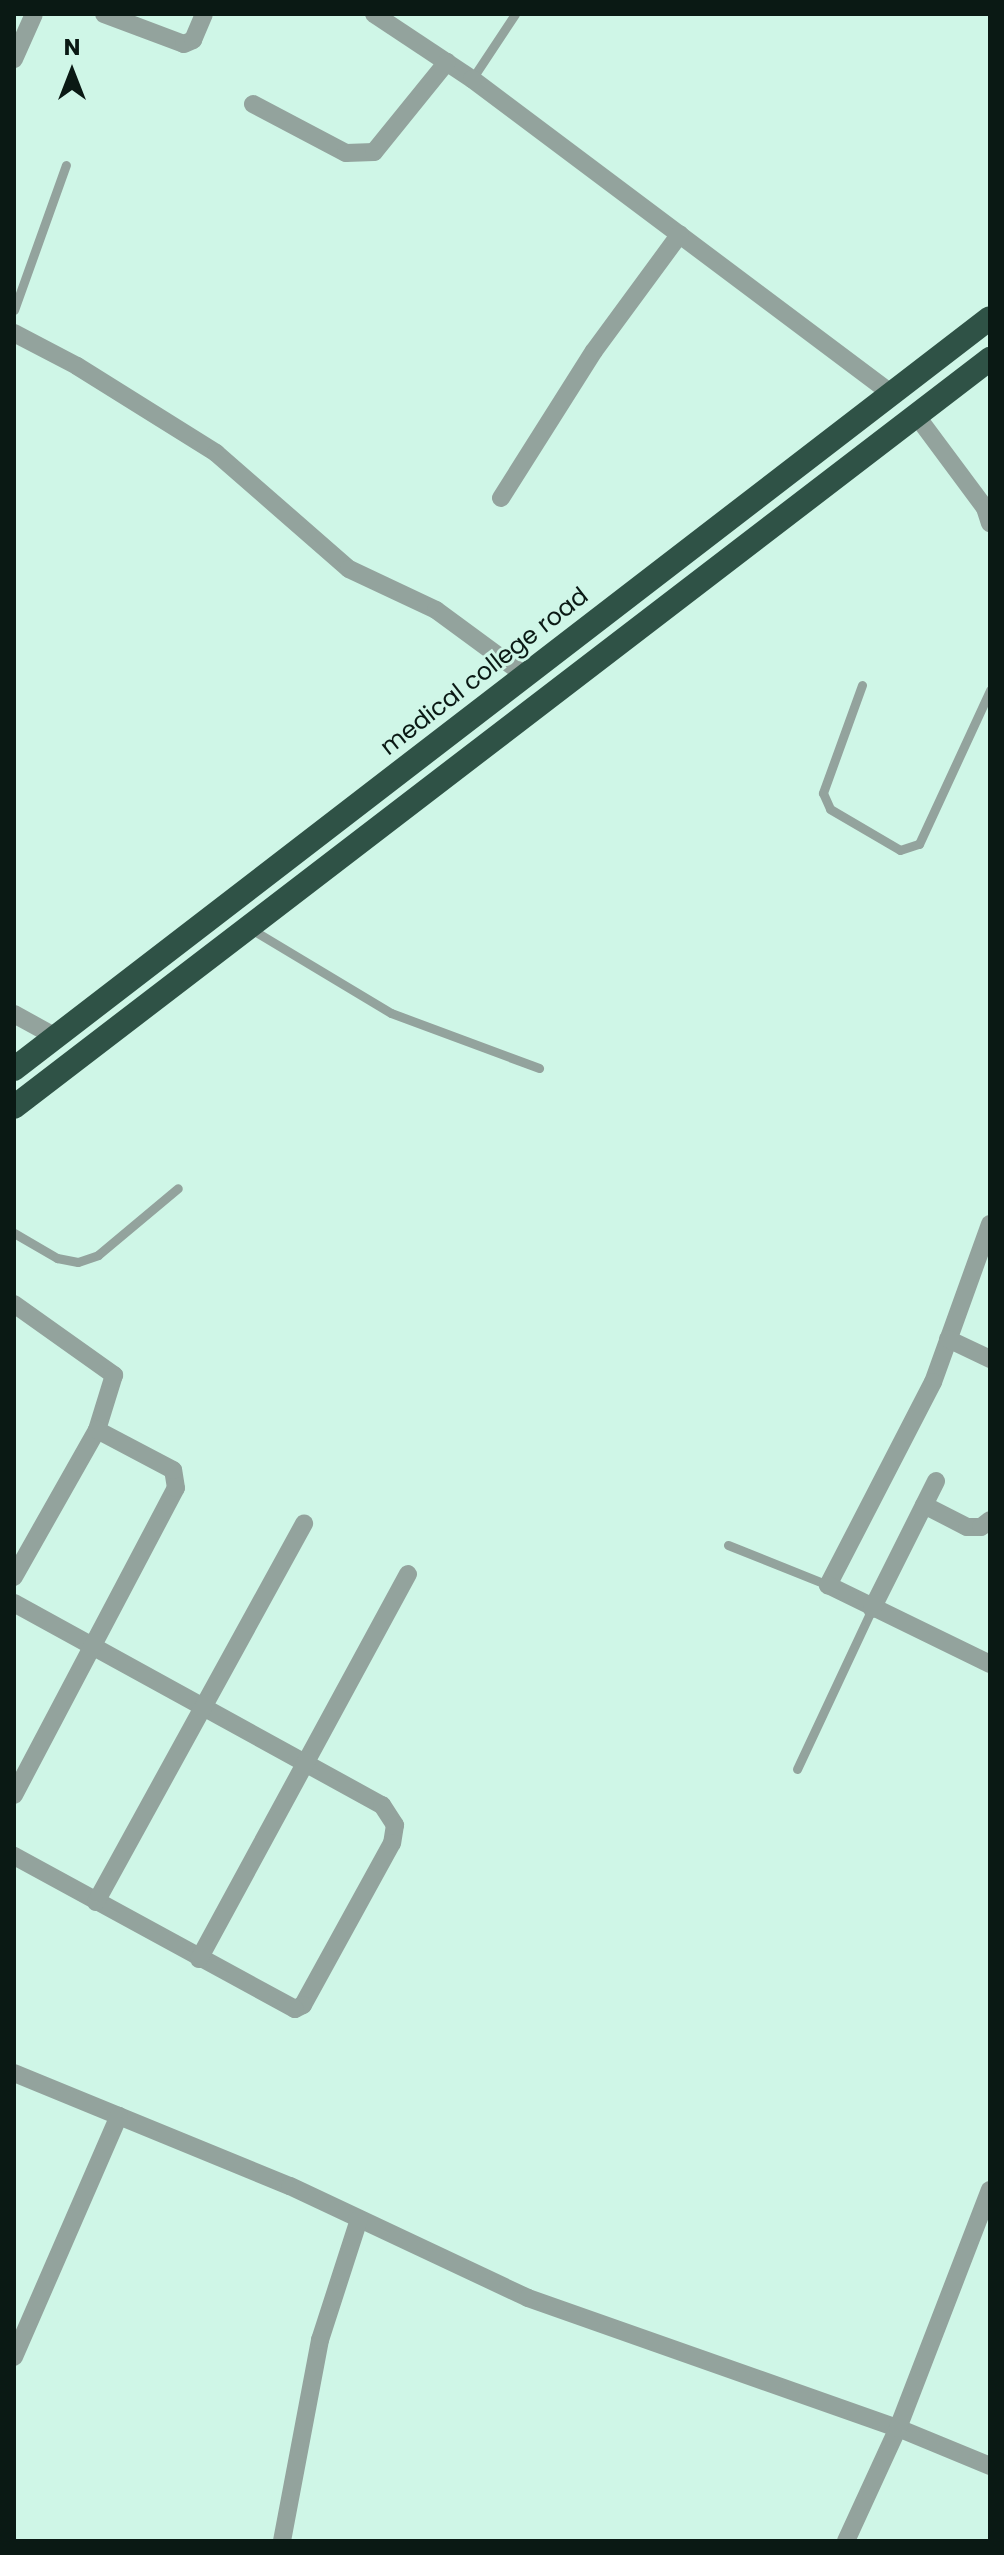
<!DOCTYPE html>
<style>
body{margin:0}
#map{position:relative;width:1004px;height:2555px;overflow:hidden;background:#cff6e7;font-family:Poppins,sans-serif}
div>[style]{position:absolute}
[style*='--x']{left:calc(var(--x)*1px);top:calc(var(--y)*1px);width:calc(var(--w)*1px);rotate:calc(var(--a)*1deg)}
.lane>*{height:9px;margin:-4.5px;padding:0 4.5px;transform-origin:4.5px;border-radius:4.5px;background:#93a39d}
.street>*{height:18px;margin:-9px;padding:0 9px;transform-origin:9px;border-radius:9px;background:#93a39d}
.highway>*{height:24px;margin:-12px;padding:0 12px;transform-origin:12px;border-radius:12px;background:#2f5246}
span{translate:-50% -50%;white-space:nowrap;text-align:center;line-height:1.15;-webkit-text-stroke:6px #cff6e7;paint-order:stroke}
.street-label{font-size:24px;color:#0a1914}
.frame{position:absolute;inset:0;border:16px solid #0a1914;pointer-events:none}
.north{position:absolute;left:32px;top:32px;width:80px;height:80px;-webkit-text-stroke:6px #cff6e7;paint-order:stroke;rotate:0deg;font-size:22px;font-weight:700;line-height:32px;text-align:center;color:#0a1914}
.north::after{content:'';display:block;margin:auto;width:28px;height:36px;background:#0a1914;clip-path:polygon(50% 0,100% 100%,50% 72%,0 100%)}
</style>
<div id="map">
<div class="lane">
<div style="--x:472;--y:79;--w:78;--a:-56.5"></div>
<div style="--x:14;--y:310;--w:154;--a:-70.3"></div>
<div style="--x:862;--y:685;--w:115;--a:109.9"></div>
<div style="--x:823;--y:793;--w:17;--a:66"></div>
<div style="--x:830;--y:809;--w:81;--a:30.4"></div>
<div style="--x:900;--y:850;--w:20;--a:-18"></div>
<div style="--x:919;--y:844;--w:170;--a:-65.2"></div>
<div style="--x:251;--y:929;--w:163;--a:31"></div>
<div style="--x:391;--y:1013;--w:158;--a:20.4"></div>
<div style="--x:14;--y:1233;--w:50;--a:30.2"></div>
<div style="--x:57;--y:1258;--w:21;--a:11"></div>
<div style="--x:78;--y:1262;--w:21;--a:-19"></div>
<div style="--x:98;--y:1255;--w:104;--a:-39.9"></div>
<div style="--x:728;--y:1545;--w:108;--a:21.8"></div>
<div style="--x:797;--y:1769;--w:177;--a:-64.9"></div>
</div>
<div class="street">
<div style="--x:104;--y:14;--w:85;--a:20.6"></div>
<div style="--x:184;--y:44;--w:10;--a:-24"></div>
<div style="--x:193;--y:40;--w:28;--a:-67"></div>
<div style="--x:374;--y:14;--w:118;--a:33.6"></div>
<div style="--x:472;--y:79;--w:525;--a:36.87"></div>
<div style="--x:14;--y:59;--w:49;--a:-66"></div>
<div style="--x:253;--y:104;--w:105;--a:27.8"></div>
<div style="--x:346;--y:153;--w:28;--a:-2"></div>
<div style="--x:374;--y:152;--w:116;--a:-51"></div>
<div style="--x:14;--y:333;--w:71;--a:27.6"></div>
<div style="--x:77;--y:366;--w:164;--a:32"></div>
<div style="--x:216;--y:453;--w:176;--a:41.1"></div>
<div style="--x:349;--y:569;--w:96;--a:25.2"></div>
<div style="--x:436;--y:610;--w:108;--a:36.3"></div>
<div style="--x:916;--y:415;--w:116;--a:53.4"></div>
<div style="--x:985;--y:508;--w:16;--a:72"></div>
<div style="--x:501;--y:498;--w:174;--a:-57.7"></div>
<div style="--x:594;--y:351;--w:145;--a:-53.7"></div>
<div style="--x:14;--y:1014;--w:48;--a:28.7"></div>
<div style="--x:990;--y:1224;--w:168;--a:109.8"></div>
<div style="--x:933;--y:1382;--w:229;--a:117.3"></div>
<div style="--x:828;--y:1585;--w:180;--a:26"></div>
<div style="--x:14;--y:1304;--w:123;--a:35.4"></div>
<div style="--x:114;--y:1375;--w:58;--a:107.2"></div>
<div style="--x:97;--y:1430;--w:169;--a:119.5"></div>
<div style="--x:948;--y:1339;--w:47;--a:25.5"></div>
<div style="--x:924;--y:1505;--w:48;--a:27.1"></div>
<div style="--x:967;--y:1527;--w:14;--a:0"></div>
<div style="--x:981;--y:1527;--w:11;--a:-38"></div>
<div style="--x:14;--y:1603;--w:420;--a:28.8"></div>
<div style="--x:382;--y:1805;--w:24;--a:57"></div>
<div style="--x:395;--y:1825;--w:18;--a:99"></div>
<div style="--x:392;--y:1843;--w:185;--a:118.8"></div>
<div style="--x:303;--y:2005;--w:9;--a:153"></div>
<div style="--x:295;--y:2009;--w:320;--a:-151.4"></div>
<div style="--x:872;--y:1609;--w:143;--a:-63.4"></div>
<div style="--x:14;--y:1795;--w:347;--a:-62.2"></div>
<div style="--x:176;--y:1488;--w:18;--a:-99"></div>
<div style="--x:173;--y:1470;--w:86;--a:-152.2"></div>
<div style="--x:96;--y:1902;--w:432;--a:-61.2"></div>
<div style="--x:199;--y:1959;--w:438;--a:-61.5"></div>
<div style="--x:14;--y:2073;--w:298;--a:22.3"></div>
<div style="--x:290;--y:2186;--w:263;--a:25.2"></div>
<div style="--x:528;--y:2298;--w:392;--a:19.4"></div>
<div style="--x:898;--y:2428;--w:100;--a:22.4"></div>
<div style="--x:14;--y:2357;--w:263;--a:-66.5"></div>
<div style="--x:282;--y:2541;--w:205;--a:-79.3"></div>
<div style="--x:320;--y:2340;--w:127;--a:-72.1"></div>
<div style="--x:846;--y:2541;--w:124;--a:-65.3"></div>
<div style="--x:898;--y:2428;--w:255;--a:-68.9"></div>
</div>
<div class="highway">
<div style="--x:14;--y:1069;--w:1231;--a:-37.58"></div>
<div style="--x:14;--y:1107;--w:1230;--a:-37.47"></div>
</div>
<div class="street-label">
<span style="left:484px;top:671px;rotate:-38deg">medical college road</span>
</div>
<div class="frame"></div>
<div class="north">N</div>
</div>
